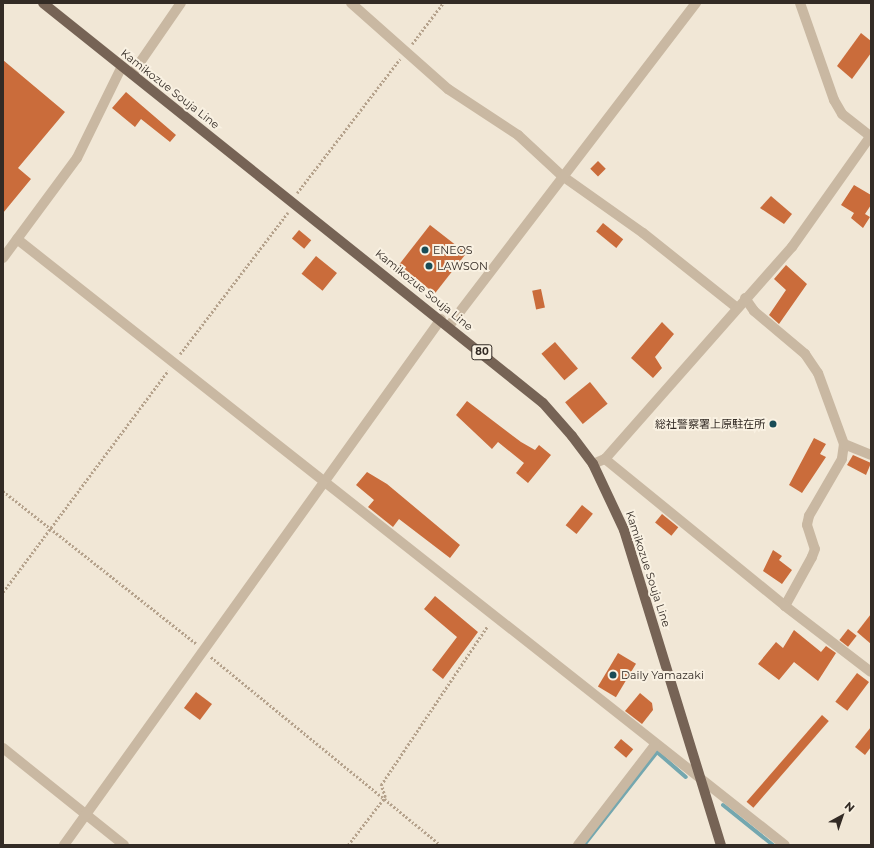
<!DOCTYPE html>
<meta charset="utf-8">
<style>
body{margin:0}
#map{position:relative;width:874px;height:848px;overflow:hidden;background:#f1e7d6;font-family:Montserrat,"Noto Sans JP",sans-serif}
div>[style]{position:absolute}
[style*='--x']{left:calc(var(--x)*1px);top:calc(var(--y)*1px);width:calc(var(--w)*1px);rotate:calc(var(--a)*1deg)}
.stream>*{height:4px;margin:-2px;padding:0 2px;transform-origin:2px;border-radius:2px;background:#74a7af}
.building>*{inset:0;background:#ca6c3b;transform-origin:0 0}
.path>*{height:2.5px;margin-top:-1.25px;transform-origin:0;background:repeating-linear-gradient(90deg,#b5a28c 0 2px,transparent 0 4px)}
.minor>*{height:10px;margin:-5px;padding:0 5px;transform-origin:5px;border-radius:5px;background:#c9b8a2}
.major>*{height:10px;margin:-5px;padding:0 5px;transform-origin:5px;border-radius:5px;background:#766355}
.dots>*{width:11px;height:11px;translate:-50% -50%;box-sizing:border-box;border:2px solid #f9f1e2;border-radius:50%}
span{translate:-50% -50%;white-space:nowrap;text-align:center;line-height:1.15;-webkit-text-stroke:4px #f9f1e2;paint-order:stroke}
.shield-label span{padding:1px 3px;background:#f9f1e2;border:1px solid;border-radius:3px;-webkit-text-stroke-width:0}
.shield-label{font-size:10px;color:#332b25;font-weight:700}
.street-label{font-size:11px;color:#332b25}
.poi-label{font-size:11px;color:#332b25}
.left{translate:0 -50%;text-align:left}
.right{translate:-100% -50%;text-align:right}
.frame{position:absolute;inset:0;border:4px solid #332b25;pointer-events:none}
.north{position:absolute;left:822px;top:796px;width:40px;height:40px;-webkit-text-stroke:3px #f9f1e2;paint-order:stroke;rotate:40deg;font-size:11px;font-weight:700;line-height:16px;text-align:center;color:#332b25}
.north::after{content:'';display:block;margin:auto;width:14px;height:18px;background:#332b25;clip-path:polygon(50% 0,100% 100%,50% 72%,0 100%)}
</style>
<div id="map">
<div class="stream">
<div style="--x:723;--y:805;--w:64;--a:38.7"></div>
<div style="--x:584;--y:845;--w:118;--a:-51.9"></div>
<div style="--x:657;--y:752;--w:38;--a:41"></div>
</div>
<div class="building">
<div style="clip-path:polygon(861px 33px,871px 41px,871px 53px,852px 79px,837px 66px)"></div>
<div style="clip-path:polygon(3px 60px,65px 112px,18px 168px,31px 179px,3px 213px)"></div>
<div style="clip-path:polygon(126px 92px,176px 135px,170px 142px,141px 119px,135px 127px,112px 108px)"></div>
<div style="left:598px;top:161px;width:11px;height:11px;rotate:45deg"></div>
<div style="clip-path:polygon(854px 185px,871px 195px,871px 205px,865px 214px,870px 217px,863px 228px,851px 218px,854px 213px,841px 205px)"></div>
<div style="clip-path:polygon(771px 196px,792px 214px,784px 224px,760px 208px)"></div>
<div style="left:603px;top:223px;width:26px;height:11px;rotate:39deg"></div>
<div style="left:430px;top:225px;width:46px;height:51px;rotate:38deg"></div>
<div style="left:299px;top:230px;width:16px;height:11px;rotate:40deg"></div>
<div style="left:316px;top:256px;width:27px;height:23px;rotate:39deg"></div>
<div style="clip-path:polygon(786px 265px,807px 284px,779px 324px,769px 315px,786px 290px,774px 279px)"></div>
<div style="left:541px;top:289px;width:19px;height:9px;rotate:78deg"></div>
<div style="clip-path:polygon(662px 322px,674px 334px,655px 357px,662px 368px,653px 378px,631px 358px)"></div>
<div style="left:555px;top:342px;width:35px;height:18px;rotate:49deg"></div>
<div style="left:590px;top:382px;width:28px;height:32px;rotate:51deg"></div>
<div style="clip-path:polygon(467px 401px,521px 442px,535px 450px,539px 445px,551px 455px,528px 483px,516px 473px,524px 463px,498px 442px,492px 449px,456px 415px)"></div>
<div style="clip-path:polygon(814px 438px,826px 444px,820px 454px,826px 457px,802px 493px,789px 485px)"></div>
<div style="clip-path:polygon(853px 455px,871px 463px,866px 475px,847px 465px)"></div>
<div style="clip-path:polygon(367px 472px,387px 484px,460px 545px,450px 558px,399px 519px,393px 527px,368px 507px,374px 500px,356px 485px)"></div>
<div style="left:582px;top:505px;width:14px;height:26px;rotate:39deg"></div>
<div style="left:662px;top:514px;width:21px;height:11px;rotate:39deg"></div>
<div style="clip-path:polygon(773px 550px,782px 556px,779px 560px,792px 570px,782px 584px,763px 571px)"></div>
<div style="clip-path:polygon(435px 596px,478px 632px,443px 679px,432px 670px,457px 637px,424px 609px)"></div>
<div style="clip-path:polygon(871px 614px,871px 644px,857px 632px)"></div>
<div style="left:848px;top:629px;width:11px;height:14px;rotate:38deg"></div>
<div style="clip-path:polygon(794px 630px,821px 652px,826px 646px,836px 653px,818px 681px,794px 662px,779px 680px,758px 664px,776px 642px,783px 648px)"></div>
<div style="left:618px;top:653px;width:21px;height:39px;rotate:31deg"></div>
<div style="left:857px;top:673px;width:15px;height:36px;rotate:37deg"></div>
<div style="left:196px;top:692px;width:20px;height:20px;rotate:37deg"></div>
<div style="clip-path:polygon(640px 693px,652px 703px,653px 710px,642px 724px,625px 711px)"></div>
<div style="left:822px;top:715px;width:9px;height:115px;rotate:41deg"></div>
<div style="clip-path:polygon(871px 727px,871px 747px,865px 755px,855px 747px)"></div>
<div style="left:621px;top:739px;width:16px;height:11px;rotate:40deg"></div>
</div>
<div class="path">
<div style="--x:412;--y:44;--w:51;--a:-52.9"></div>
<div style="--x:297;--y:193;--w:169;--a:-52.5"></div>
<div style="--x:180;--y:354;--w:178;--a:-52.7"></div>
<div style="--x:3;--y:491;--w:247;--a:38.3"></div>
<div style="--x:3;--y:592;--w:276;--a:-53.3"></div>
<div style="--x:211;--y:657;--w:297;--a:39.3"></div>
<div style="--x:348;--y:845;--w:61;--a:-52.4"></div>
<div style="--x:385;--y:797;--w:13;--a:-108"></div>
<div style="--x:381;--y:785;--w:192;--a:-56.2"></div>
</div>
<div class="minor">
<div style="--x:351;--y:3;--w:130;--a:41.6"></div>
<div style="--x:448;--y:89;--w:84;--a:33.3"></div>
<div style="--x:518;--y:135;--w:59;--a:42.9"></div>
<div style="--x:561;--y:175;--w:100;--a:35.3"></div>
<div style="--x:643;--y:233;--w:119;--a:38.5"></div>
<div style="--x:800;--y:3;--w:103;--a:70.7"></div>
<div style="--x:834;--y:100;--w:16;--a:60"></div>
<div style="--x:842;--y:114;--w:37;--a:38"></div>
<div style="--x:132;--y:74;--w:86;--a:-55.4"></div>
<div style="--x:17;--y:239;--w:978;--a:38.28"></div>
<div style="--x:3;--y:258;--w:124;--a:-53.5"></div>
<div style="--x:77;--y:158;--w:102;--a:-63.9"></div>
<div style="--x:745;--y:298;--w:16;--a:55"></div>
<div style="--x:754;--y:311;--w:67;--a:40.1"></div>
<div style="--x:805;--y:354;--w:23;--a:56"></div>
<div style="--x:818;--y:373;--w:76;--a:69.9"></div>
<div style="--x:844;--y:444;--w:15;--a:98"></div>
<div style="--x:842;--y:459;--w:66;--a:120.1"></div>
<div style="--x:809;--y:516;--w:9;--a:103"></div>
<div style="--x:807;--y:525;--w:25;--a:72"></div>
<div style="--x:815;--y:549;--w:9;--a:111"></div>
<div style="--x:812;--y:557;--w:56;--a:118.9"></div>
<div style="--x:449;--y:326;--w:407;--a:-52.6"></div>
<div style="--x:844;--y:444;--w:29;--a:22"></div>
<div style="--x:605;--y:459;--w:283;--a:-48.6"></div>
<div style="--x:792;--y:247;--w:135;--a:-54.7"></div>
<div style="--x:593;--y:464;--w:13;--a:-23"></div>
<div style="--x:605;--y:459;--w:232;--a:39.2"></div>
<div style="--x:785;--y:606;--w:108;--a:37.5"></div>
<div style="--x:3;--y:748;--w:155;--a:38.7"></div>
<div style="--x:64;--y:845;--w:647;--a:-54.37"></div>
<div style="--x:578;--y:845;--w:126;--a:-52.4"></div>
</div>
<div class="major">
<div style="--x:43;--y:3;--w:640;--a:38.66"></div>
<div style="--x:543;--y:403;--w:44;--a:48.7"></div>
<div style="--x:572;--y:436;--w:35;--a:53"></div>
<div style="--x:593;--y:464;--w:73;--a:64.8"></div>
<div style="--x:624;--y:530;--w:330;--a:72.9"></div>
</div>
<div class="dots">
<div style="left:425px;top:250px;background:#194c56"></div>
<div style="left:429px;top:266px;background:#194c56"></div>
<div style="left:773px;top:424px;background:#194c56"></div>
<div style="left:613px;top:675px;background:#194c56"></div>
</div>
<div class="shield-label">
<span style="left:482px;top:352px">80</span>
</div>
<div class="street-label">
<span style="left:170px;top:89px;rotate:38deg">Kamikozue Souja Line</span>
<span style="left:424px;top:290px;rotate:39deg">Kamikozue Souja Line</span>
<span style="left:648px;top:569px;rotate:72deg">Kamikozue Souja Line</span>
</div>
<div class="poi-label">
<span class="left" style="left:433px;top:250px">ENEOS</span>
<span class="left" style="left:437px;top:266px">LAWSON</span>
<span class="right" style="left:765px;top:424px">総社警察署上原駐在所</span>
<span class="left" style="left:621px;top:675px">Daily Yamazaki</span>
</div>
<div class="frame"></div>
<div class="north">N</div>
</div>
